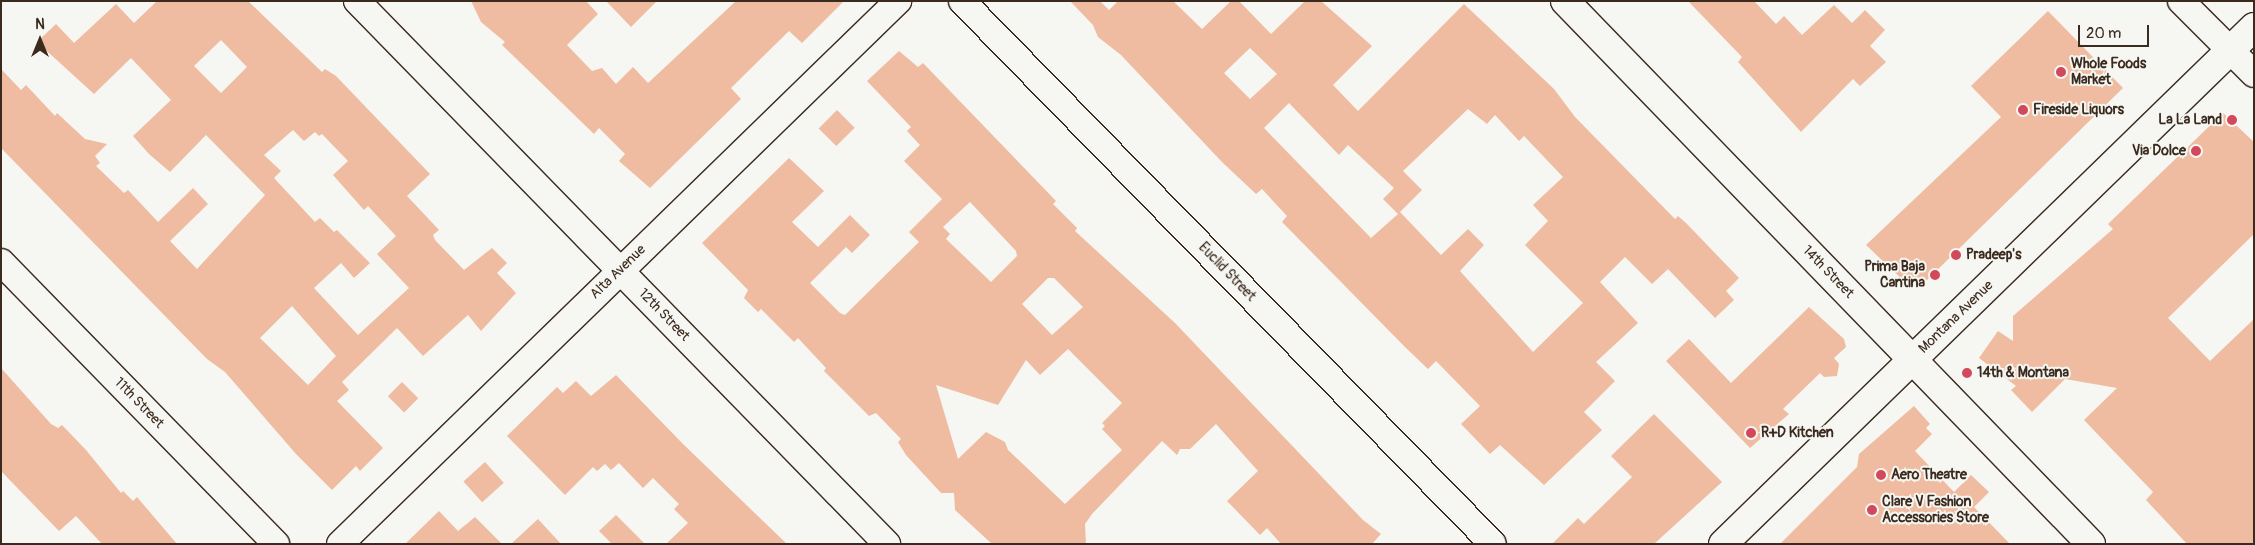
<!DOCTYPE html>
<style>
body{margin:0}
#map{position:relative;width:2255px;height:545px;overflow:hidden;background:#f6f6f2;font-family:Pangolin,sans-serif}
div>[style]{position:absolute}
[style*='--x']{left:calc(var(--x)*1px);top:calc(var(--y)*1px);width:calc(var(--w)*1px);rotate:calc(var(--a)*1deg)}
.building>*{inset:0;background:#efbca1;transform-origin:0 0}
.roads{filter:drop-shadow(1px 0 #3b2a1e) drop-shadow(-1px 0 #3b2a1e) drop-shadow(0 1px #3b2a1e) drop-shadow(0 -1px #3b2a1e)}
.street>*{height:26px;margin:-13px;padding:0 13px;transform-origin:13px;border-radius:13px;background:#f6f6f2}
.secondary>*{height:28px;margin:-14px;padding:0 14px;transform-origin:14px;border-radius:14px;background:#f6f6f2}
.dots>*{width:14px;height:14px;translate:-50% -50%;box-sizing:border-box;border:2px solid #f6f6f2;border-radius:50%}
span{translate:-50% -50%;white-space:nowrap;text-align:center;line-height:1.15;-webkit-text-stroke:4px #f6f6f2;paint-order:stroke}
.poi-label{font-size:14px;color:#3b2a1e;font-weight:700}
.left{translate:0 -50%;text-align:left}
.right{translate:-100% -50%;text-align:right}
.street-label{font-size:14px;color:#3b2a1e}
.frame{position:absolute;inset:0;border:2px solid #3b2a1e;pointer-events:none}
.north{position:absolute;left:15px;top:15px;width:50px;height:50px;-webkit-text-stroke:4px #f6f6f2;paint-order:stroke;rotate:0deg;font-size:14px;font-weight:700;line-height:20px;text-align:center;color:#3b2a1e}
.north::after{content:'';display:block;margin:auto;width:18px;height:22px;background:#3b2a1e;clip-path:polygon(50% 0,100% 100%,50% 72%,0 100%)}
.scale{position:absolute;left:2078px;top:25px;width:71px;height:22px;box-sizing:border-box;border:2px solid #3b2a1e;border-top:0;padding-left:6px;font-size:15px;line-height:18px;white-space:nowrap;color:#3b2a1e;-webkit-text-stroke:4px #f6f6f2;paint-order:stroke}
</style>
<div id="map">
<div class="building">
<div style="clip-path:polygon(evenodd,157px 1px,248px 1px,322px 72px,325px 69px,336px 76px,430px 174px,407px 196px,439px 230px,433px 235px,435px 240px,464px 270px,492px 248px,507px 263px,497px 273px,516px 293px,481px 331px,468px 315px,423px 356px,397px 328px,342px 382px,349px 390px,337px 401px,383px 448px,360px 471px,356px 466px,332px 490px,296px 454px,225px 372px,207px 359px,1px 148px,1px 69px,21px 90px,26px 85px,55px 116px,57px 113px,85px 139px,107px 144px,95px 156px,100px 163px,96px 166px,124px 193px,128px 190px,158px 222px,193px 188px,208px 204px,170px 241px,197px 269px,265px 195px,206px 135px,170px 172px,149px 154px,133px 136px,171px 100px,131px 58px,94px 94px,37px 42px,56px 24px,74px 43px,116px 4px,134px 23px,157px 1px,221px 40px,247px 67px,221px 93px,194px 66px,221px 40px,157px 1px,293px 130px,304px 141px,315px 132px,319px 136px,322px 134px,348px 161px,333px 175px,364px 210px,368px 206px,396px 236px,377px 254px,409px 288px,358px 335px,314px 288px,341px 263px,354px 278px,370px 263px,337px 230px,334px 232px,320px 218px,315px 222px,274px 178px,281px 171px,264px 155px,293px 130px,157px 1px,292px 306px,336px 356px,308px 385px,260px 338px,292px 306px)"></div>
<div style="clip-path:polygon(471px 1px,586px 1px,598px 14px,567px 45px,592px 71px,602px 68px,616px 84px,633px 67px,648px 83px,736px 1px,844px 1px,802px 43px,789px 31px,731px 88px,741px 99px,650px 188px,619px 161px,625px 154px,599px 128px,594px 134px,502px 45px,505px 42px,481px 22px)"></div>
<div style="clip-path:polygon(606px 1px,657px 1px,631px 27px)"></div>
<div style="clip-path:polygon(evenodd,1070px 1px,1100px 1px,1109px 10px,1118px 1px,1173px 1px,1202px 29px,1231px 1px,1239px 1px,1271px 34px,1305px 1px,1321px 1px,1372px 46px,1333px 85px,1358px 111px,1464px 4px,1554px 89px,1575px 117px,1675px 219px,1678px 216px,1686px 223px,1739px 278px,1726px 291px,1734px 300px,1715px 318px,1668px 269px,1652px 284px,1625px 257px,1600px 282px,1638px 323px,1596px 362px,1615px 381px,1584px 412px,1602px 430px,1544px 485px,1500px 445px,1490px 454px,1461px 424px,1480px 406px,1436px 361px,1428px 369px,1405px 347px,1282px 222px,1287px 216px,1262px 189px,1256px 194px,1222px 162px,1121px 55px,1098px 37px,1093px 25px,1070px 1px,1250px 48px,1277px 74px,1250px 99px,1224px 73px,1250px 48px,1070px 1px,1289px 103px,1339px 155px,1348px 145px,1394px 188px,1383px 199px,1398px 214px,1371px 238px,1264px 128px,1289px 103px,1070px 1px,1468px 109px,1487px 124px,1495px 115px,1519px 141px,1524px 136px,1563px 177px,1533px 205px,1548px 221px,1525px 245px,1583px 303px,1533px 352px,1460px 271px,1484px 245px,1468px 229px,1441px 255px,1400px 212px,1422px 190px,1403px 171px,1468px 109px)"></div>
<div style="clip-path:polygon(1688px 1px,1754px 1px,1776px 24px,1784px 16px,1802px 35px,1834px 5px,1852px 23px,1865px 10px,1885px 30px,1870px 46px,1886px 62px,1860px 86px,1853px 79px,1801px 132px,1738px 62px,1742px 57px)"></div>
<div style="clip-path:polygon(2048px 11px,2123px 88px,1927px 280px,1906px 283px,1866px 245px,2001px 117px,1971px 86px)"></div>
<div style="clip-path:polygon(evenodd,899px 51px,918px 67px,923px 63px,1056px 201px,1053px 204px,1077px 228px,1075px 231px,1175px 323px,1363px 520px,1381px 534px,1372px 544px,1281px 544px,1267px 528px,1260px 535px,1227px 501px,1258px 471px,1216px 424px,1190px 449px,1180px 449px,1177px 455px,1162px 441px,1092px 514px,1085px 524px,1086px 544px,992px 544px,955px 510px,954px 493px,941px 493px,906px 455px,898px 442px,901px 439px,876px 413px,869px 416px,824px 371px,826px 368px,798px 338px,794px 342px,761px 309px,758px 312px,744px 298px,748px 290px,702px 243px,789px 158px,824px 191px,792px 222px,818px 247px,850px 215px,870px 235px,852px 253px,846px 247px,810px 283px,840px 313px,845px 315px,919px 242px,909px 232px,942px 199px,904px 161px,920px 145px,907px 131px,911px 127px,867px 81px,899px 51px,970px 202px,1016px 251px,1017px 256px,991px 282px,946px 239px,950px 234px,943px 227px,970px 202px,899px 51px,1048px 278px,1054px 278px,1083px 307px,1052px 335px,1022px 304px,1048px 278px,899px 51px,1068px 349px,1122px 403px,1102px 423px,1105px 426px,1102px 429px,1122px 450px,1065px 504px,1008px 450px,1005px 442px,986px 432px,958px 459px,936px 385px,998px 405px,1026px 360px,1040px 375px,1068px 349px)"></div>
<div style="left:837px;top:110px;width:25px;height:26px;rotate:45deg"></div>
<div style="clip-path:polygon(2223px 113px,2254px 142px,2254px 234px,2168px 318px,2210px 361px,2254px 319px,2254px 544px,2187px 544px,2146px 500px,2153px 492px,2084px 420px,2117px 388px,2065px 379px,2032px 412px,2011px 390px,2016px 386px,1979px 358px,1998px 331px,2013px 341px,2013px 316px,2113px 229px,2108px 224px)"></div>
<div style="clip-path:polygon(1809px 307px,1844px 339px,1846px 347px,1834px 358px,1839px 364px,1837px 376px,1824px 377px,1820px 373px,1783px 409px,1789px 414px,1750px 448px,1666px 361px,1689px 339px,1731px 383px)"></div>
<div style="clip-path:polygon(1px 368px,51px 424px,58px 428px,62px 425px,86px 450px,121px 493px,123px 491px,133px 501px,137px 497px,177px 544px,102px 544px,76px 516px,59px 531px,1px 471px)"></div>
<div style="clip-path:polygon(616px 375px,683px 444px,787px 544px,666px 544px,688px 523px,674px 509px,679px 504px,653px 478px,643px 488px,619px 463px,611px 470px,605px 464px,597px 471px,593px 467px,565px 495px,507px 436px,557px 387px,563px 393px,576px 381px,591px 396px)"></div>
<div style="left:402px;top:382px;width:23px;height:20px;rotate:45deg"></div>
<div style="clip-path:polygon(1914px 406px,1930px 424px,1926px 428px,1932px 434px,1915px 451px,1954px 492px,1971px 475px,1989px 492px,1974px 507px,2010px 544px,1780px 544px,1857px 467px,1859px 454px)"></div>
<div style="clip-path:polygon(1654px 414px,1722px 482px,1654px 544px,1552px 544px,1578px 518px,1584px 524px,1632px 477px,1611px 456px)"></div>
<div style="left:485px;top:462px;width:28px;height:29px;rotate:48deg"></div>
<div style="clip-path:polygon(439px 511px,458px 531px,475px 517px,502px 544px,405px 544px)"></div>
<div style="clip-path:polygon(616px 515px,645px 544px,612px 544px,599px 531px)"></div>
<div style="clip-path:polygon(538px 519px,561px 544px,511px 544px)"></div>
</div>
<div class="roads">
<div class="street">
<div style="--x:357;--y:1;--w:759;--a:45.69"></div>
<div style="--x:962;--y:1;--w:759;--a:45.64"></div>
<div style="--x:2181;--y:1;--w:103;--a:45"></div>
<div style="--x:1;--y:262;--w:394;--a:45.7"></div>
<div style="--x:340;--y:544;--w:779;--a:-44.22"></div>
</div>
<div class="secondary">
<div style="--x:1565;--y:1;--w:756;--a:45.91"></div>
<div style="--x:1723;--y:544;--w:741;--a:-44.23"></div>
</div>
</div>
<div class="dots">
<div style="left:2061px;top:72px;background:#d1495b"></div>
<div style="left:2023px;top:110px;background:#d1495b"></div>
<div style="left:2232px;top:120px;background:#d1495b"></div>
<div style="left:2196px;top:151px;background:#d1495b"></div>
<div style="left:1956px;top:255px;background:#d1495b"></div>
<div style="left:1935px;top:275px;background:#d1495b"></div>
<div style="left:1967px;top:373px;background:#d1495b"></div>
<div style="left:1751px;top:433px;background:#d1495b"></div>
<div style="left:1881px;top:475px;background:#d1495b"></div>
<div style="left:1872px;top:510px;background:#d1495b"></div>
</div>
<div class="poi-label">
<span class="left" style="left:2071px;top:72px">Whole Foods<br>Market</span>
<span class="left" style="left:2033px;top:110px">Fireside Liquors</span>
<span class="right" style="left:2222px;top:120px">La La Land</span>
<span class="right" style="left:2186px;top:151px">Via Dolce</span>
<span class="left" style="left:1966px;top:255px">Pradeep's</span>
<span class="right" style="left:1925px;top:275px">Prima Baja<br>Cantina</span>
<span class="left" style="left:1977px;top:373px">14th &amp; Montana</span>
<span class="left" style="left:1761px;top:433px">R+D Kitchen</span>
<span class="left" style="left:1891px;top:475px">Aero Theatre</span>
<span class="left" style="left:1882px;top:510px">Clare V Fashion<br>Accessories Store</span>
</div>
<div class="street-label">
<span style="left:618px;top:272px;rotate:-44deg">Alta Avenue</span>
<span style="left:1227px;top:272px;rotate:46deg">Euclid Street</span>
<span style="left:1828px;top:272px;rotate:46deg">14th Street</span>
<span style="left:664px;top:315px;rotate:46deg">12th Street</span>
<span style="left:1956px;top:317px;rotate:-44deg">Montana Avenue</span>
<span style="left:139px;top:403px;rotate:46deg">11th Street</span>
</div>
<div class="frame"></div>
<div class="north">N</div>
<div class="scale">20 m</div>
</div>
